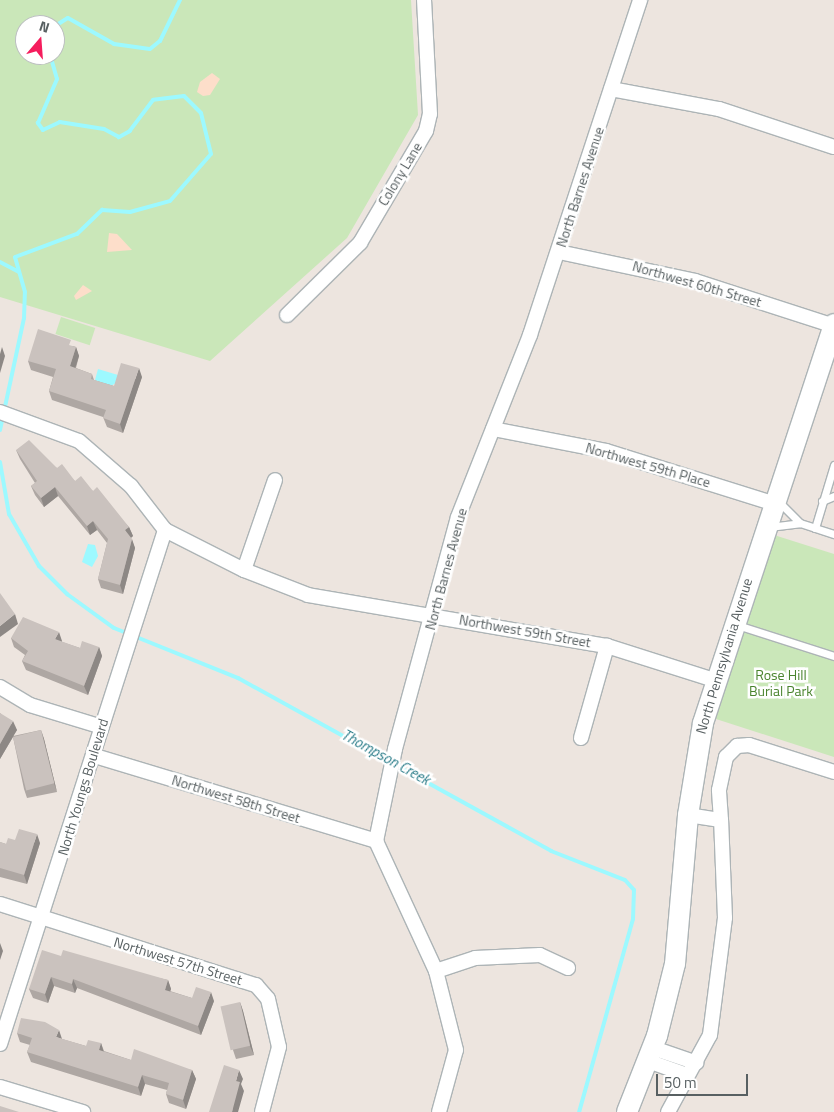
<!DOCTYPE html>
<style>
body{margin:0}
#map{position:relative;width:834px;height:1112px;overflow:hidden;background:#ede5df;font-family:"Titillium Web",sans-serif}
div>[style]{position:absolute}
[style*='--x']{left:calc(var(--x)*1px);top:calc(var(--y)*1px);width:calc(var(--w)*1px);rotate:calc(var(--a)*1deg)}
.green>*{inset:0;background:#cae7b9;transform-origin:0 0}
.sand>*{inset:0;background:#fddeca}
.water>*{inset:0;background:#9df9ff}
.stream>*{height:4px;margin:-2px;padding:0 2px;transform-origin:2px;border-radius:2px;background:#9df9ff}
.roads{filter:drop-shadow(1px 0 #adb4b6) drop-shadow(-1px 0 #adb4b6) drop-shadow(0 1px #adb4b6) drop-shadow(0 -1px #adb4b6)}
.lane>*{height:7px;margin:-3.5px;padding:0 3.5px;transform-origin:3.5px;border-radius:3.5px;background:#fff}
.street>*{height:14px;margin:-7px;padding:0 7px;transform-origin:7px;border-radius:7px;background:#fff}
.secondary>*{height:20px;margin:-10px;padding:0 10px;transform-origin:10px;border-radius:10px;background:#fff}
.wall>*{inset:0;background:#aea7a3}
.shaded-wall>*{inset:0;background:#8d8885}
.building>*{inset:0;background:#cac2be;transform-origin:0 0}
span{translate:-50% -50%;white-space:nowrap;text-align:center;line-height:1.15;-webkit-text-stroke:5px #fff;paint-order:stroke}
.street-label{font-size:14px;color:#586062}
.park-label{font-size:14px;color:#4a842e}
.water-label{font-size:15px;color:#2a7c89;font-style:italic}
.north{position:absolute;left:15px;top:15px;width:50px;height:50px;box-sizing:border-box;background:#fff;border:1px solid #bcbfc0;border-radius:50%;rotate:18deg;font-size:14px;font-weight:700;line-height:20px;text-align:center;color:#586062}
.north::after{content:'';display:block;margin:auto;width:18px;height:22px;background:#f51d5d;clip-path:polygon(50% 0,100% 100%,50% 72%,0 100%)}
.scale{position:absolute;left:656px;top:1074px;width:92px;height:22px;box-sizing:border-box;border:2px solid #586062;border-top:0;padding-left:6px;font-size:15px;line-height:18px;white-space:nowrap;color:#586062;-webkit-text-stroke:4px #fff;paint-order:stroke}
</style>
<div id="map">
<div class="green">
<div style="clip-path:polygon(evenodd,0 0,411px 0,418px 115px,347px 238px,210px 361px,0 297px,0 0,25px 25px,55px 25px,55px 55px,25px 55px,25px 25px)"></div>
<div style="left:61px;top:317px;width:36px;height:18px;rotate:18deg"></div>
<div style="clip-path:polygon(774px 535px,834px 554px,834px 757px,716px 719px)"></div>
</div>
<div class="sand">
<div style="clip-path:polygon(212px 73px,220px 79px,210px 95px,203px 96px,197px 92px,200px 82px)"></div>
<div style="clip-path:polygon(109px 233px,117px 234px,132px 250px,107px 252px)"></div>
<div style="clip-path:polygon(83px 285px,92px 291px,76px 300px,74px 296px)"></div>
</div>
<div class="water">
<div style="clip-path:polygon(98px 369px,118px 375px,116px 383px,109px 387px,95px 380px)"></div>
<div style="clip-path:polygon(88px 544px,95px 545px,98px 556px,92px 567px,82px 562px)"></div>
</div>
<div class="stream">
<div style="--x:55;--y:26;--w:15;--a:-32"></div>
<div style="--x:68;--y:18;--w:53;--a:29.5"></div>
<div style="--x:114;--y:44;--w:36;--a:8"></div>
<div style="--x:150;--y:49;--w:13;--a:-39"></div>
<div style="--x:160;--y:41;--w:46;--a:-64"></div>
<div style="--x:0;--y:262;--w:21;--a:28"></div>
<div style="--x:0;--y:430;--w:115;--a:-77.9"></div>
<div style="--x:24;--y:318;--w:26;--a:-88"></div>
<div style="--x:25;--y:292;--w:36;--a:-106"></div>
<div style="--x:15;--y:257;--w:66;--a:-20.4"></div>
<div style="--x:77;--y:234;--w:35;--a:-44"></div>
<div style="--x:102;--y:210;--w:28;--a:4"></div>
<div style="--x:130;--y:212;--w:41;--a:-15.4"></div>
<div style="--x:170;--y:201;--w:62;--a:-48.9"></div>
<div style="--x:211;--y:154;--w:42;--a:-103.7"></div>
<div style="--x:201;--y:113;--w:24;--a:-135"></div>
<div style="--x:184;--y:96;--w:31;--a:173"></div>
<div style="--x:153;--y:100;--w:39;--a:127"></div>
<div style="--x:130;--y:131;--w:13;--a:151"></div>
<div style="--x:119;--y:137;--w:17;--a:-152"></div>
<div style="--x:104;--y:129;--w:45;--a:-171"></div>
<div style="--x:60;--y:122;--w:19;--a:155"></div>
<div style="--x:43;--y:130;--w:9;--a:-126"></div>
<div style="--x:38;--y:123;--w:48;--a:-66.6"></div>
<div style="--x:57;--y:79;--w:25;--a:-106"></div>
<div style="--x:0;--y:462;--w:53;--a:80.2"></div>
<div style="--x:9;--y:514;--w:60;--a:60"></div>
<div style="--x:39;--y:566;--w:40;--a:45"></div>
<div style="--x:67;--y:594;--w:58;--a:35.9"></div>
<div style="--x:114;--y:628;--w:134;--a:22"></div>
<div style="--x:238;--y:678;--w:358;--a:28.9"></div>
<div style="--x:551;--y:851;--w:79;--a:21.4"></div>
<div style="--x:625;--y:880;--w:13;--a:48"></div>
<div style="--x:634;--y:890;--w:29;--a:92"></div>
<div style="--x:633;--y:919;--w:200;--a:105.6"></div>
</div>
<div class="roads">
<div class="lane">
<div style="--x:822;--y:501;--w:13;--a:-23"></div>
<div style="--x:800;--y:523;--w:16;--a:18"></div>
<div style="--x:815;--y:528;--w:66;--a:-73.2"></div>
<div style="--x:769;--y:527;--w:31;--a:-7"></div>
<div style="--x:800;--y:523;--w:30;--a:-135"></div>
<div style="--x:815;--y:528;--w:20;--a:18"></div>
<div style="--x:737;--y:625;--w:102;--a:17.7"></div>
</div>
<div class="street">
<div style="--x:611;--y:89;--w:110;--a:10.5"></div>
<div style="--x:719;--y:109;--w:121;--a:18.3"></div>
<div style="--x:559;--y:252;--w:139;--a:12"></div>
<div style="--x:695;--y:281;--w:146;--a:17.9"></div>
<div style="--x:287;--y:315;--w:103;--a:-44.6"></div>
<div style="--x:360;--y:243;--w:130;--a:-59.5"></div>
<div style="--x:426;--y:131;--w:17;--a:-77"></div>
<div style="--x:430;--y:114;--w:114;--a:-93"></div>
<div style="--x:0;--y:412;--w:84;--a:20.2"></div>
<div style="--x:79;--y:441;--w:69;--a:40.9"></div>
<div style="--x:131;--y:486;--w:56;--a:52.3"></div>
<div style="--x:165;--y:530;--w:89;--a:26.9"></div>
<div style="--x:244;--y:570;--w:69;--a:21.3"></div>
<div style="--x:308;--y:595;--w:303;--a:9.7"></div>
<div style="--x:607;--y:646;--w:112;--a:17.6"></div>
<div style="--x:493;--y:429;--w:115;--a:11"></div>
<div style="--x:606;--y:451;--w:174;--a:17.4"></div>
<div style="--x:244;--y:570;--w:95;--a:-71"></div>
<div style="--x:0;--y:687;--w:35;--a:31"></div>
<div style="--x:30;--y:705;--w:75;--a:17"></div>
<div style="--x:581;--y:738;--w:96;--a:-74.2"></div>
<div style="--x:95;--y:756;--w:294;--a:16.8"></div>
<div style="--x:688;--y:815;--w:33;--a:9"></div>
<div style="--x:721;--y:820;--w:30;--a:-94"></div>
<div style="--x:719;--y:790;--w:34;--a:-78"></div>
<div style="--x:726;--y:757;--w:16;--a:-45"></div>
<div style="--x:737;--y:746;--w:12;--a:-5"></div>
<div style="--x:749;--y:745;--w:89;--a:17.6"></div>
<div style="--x:0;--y:904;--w:269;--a:17.6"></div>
<div style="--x:256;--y:985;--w:18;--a:49"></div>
<div style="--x:268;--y:999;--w:49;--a:77.1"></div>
<div style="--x:279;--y:1047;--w:67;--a:104.7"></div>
<div style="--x:436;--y:971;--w:41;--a:-18.4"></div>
<div style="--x:475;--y:958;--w:65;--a:-2.6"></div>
<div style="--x:540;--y:955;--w:31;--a:25"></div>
<div style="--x:0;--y:1044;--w:540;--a:-72.2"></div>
<div style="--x:653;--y:1048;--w:46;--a:18.8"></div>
<div style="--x:648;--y:1061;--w:41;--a:19.7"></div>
<div style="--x:0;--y:1087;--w:87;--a:16.8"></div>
<div style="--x:439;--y:1112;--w:64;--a:-74.7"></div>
<div style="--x:456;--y:1050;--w:81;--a:-104.2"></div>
<div style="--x:436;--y:971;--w:143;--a:-114.8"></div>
<div style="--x:376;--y:841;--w:94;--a:-78.3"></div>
<div style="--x:395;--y:749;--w:240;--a:-74.8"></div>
<div style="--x:458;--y:517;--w:196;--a:-68.4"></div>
<div style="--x:530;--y:335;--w:353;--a:-71.8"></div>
<div style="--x:668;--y:1112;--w:88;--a:-61.4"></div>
<div style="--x:710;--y:1035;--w:118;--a:-82.7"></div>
<div style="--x:725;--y:918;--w:98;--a:-92.3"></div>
</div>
<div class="secondary">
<div style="--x:627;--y:1112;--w:82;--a:-68.5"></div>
<div style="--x:657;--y:1036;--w:74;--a:-76"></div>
<div style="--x:675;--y:964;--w:150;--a:-85"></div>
<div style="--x:688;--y:815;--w:93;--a:-80.7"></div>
<div style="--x:703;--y:723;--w:420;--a:-71.8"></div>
</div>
</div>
<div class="wall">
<div style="clip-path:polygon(73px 346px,76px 347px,79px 356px,76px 368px,92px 374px,94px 380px,114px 386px,142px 377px,123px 433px,107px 427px,103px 417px,52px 400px,49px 391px,53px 377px,31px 370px,28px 361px)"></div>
<div style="clip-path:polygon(16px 450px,57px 468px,75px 481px,93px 491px,129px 527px,133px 536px,131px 538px,135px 548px,123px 594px,101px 588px,98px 579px,107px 543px,97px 530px,90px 535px,58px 496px,44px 507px,35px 495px,31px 486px,35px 483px,20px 459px)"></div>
<div style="clip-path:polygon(11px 638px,62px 641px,62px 642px,80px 648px,99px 647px,102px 656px,88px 695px,26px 670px,22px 661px,25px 655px,14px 647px)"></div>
<div style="clip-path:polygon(0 713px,17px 730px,13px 736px,41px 730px,44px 739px,57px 792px,27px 798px,24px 789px,13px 737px,0 759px)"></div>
<div style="clip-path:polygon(15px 840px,40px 843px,27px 884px,0 877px,0 842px,6px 844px)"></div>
<div style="clip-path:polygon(61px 956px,168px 980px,171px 989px,170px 991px,192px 998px,214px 1001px,201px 1035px,77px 988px,75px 993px,54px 986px,48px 1003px,33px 998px,29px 989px)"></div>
<div style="clip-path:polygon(240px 1002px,243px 1011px,254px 1055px,236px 1059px,233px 1050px)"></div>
<div style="clip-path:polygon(17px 1033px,62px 1039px,86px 1046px,101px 1043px,104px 1051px,131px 1060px,192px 1070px,196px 1079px,186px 1109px,169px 1103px,166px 1094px,167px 1090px,145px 1084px,141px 1096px,31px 1062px,27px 1052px,30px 1045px,20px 1042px)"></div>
</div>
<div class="shaded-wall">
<div style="clip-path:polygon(2px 347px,5px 356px,0 373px,0 354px)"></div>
<div style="clip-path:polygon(76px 347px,79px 356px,73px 375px,70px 366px)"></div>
<div style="clip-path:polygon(139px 368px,142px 377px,123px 433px,120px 424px)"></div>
<div style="clip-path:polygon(55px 487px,58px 496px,44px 507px,41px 498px)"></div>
<div style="clip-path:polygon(93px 521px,97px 530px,90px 535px,87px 526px)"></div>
<div style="clip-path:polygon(129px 527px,133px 536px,128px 540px,125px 530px)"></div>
<div style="clip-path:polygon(132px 539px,135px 548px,123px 594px,120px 585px)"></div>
<div style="clip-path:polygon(15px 614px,18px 624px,0 637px,0 626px)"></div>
<div style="clip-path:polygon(59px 632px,62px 641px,58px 648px,55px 639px)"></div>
<div style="clip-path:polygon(99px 647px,102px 656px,88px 695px,84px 686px)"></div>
<div style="clip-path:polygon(13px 721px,17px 730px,0 759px,0 744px)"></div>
<div style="clip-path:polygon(41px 730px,44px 739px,57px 792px,54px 783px)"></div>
<div style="clip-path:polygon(37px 834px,40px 843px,27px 884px,24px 875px)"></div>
<div style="clip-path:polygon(0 943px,3px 951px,0 960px)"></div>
<div style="clip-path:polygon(51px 977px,54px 986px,48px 1003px,45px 994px)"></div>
<div style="clip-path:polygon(73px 979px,77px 988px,75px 993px,72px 984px)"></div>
<div style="clip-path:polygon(168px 980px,171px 989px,168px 999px,165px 990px)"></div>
<div style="clip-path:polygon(211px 992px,214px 1001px,201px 1035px,198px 1026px)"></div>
<div style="clip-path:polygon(240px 1002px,243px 1011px,254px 1055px,250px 1046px)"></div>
<div style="clip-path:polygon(59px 1030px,62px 1039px,56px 1037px)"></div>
<div style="clip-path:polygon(101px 1043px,104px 1053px,99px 1050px)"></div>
<div style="clip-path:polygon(192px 1070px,196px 1079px,186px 1109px,183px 1100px)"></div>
<div style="clip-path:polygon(239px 1070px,243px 1079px,241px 1084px,244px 1091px,238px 1112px,232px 1112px,236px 1081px)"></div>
<div style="clip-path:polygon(142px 1075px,145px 1084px,141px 1096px,138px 1087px)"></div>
</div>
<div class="building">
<div style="clip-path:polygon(38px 329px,71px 340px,69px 345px,76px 347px,70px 366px,92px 374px,91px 379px,114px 386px,121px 363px,139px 368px,120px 424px,103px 418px,106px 410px,49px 391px,56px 369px,28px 361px)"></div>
<div style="clip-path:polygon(29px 440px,57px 468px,62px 464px,75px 481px,81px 476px,93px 491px,97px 487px,129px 527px,125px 530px,132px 539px,120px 585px,98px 579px,108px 539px,93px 521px,87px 526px,55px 487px,41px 498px,31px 486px,37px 481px,16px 450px)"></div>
<div style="clip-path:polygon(0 593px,15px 614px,0 626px)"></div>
<div style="clip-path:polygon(23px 617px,59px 632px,55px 639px,80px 648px,82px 641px,99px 647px,84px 686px,22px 661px,28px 651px,11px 638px)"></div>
<div style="clip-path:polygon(0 713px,13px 721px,0 744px)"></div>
<div style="left:41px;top:730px;width:55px;height:29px;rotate:76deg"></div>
<div style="clip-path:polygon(19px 829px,37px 834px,24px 875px,0 868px,0 842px,6px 844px,8px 838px,15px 840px)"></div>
<div style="clip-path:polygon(42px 950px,61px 956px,63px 950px,168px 980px,165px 990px,192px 998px,196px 987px,211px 992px,198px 1026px,73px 979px,72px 984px,51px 977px,45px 994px,29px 989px)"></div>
<div style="left:240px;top:1002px;width:45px;height:20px;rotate:77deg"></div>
<div style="clip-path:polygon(21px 1018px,45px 1022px,59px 1030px,56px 1037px,86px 1046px,88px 1040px,101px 1043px,99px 1050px,131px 1060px,134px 1049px,192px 1070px,183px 1100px,166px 1094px,169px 1083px,142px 1075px,138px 1087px,27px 1052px,32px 1038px,17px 1033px)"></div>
<div style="clip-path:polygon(224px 1065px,239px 1070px,236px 1081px,240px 1082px,232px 1112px,209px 1112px)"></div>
<div style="clip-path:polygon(0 1106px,19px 1112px,0 1112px)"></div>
</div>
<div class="street-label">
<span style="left:400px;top:174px;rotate:-59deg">Colony Lane</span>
<span style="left:580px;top:187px;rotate:-72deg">North Barnes Avenue</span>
<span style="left:697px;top:284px;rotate:16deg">Northwest 60th Street</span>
<span style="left:648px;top:465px;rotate:16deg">Northwest 59th Place</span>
<span style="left:446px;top:569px;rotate:-75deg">North Barnes Avenue</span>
<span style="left:525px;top:631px;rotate:10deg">Northwest 59th Street</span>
<span style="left:724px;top:656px;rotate:-73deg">North Pennsylvania Avenue</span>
<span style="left:83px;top:787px;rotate:-73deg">North Youngs Boulevard</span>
<span style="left:236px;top:799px;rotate:17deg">Northwest 58th Street</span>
<span style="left:178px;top:961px;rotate:17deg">Northwest 57th Street</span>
</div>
<div class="park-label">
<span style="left:781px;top:683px">Rose Hill<br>Burial Park</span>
</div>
<div class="water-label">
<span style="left:386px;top:757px;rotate:29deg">Thompson Creek</span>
</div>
<div class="north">N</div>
<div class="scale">50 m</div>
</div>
